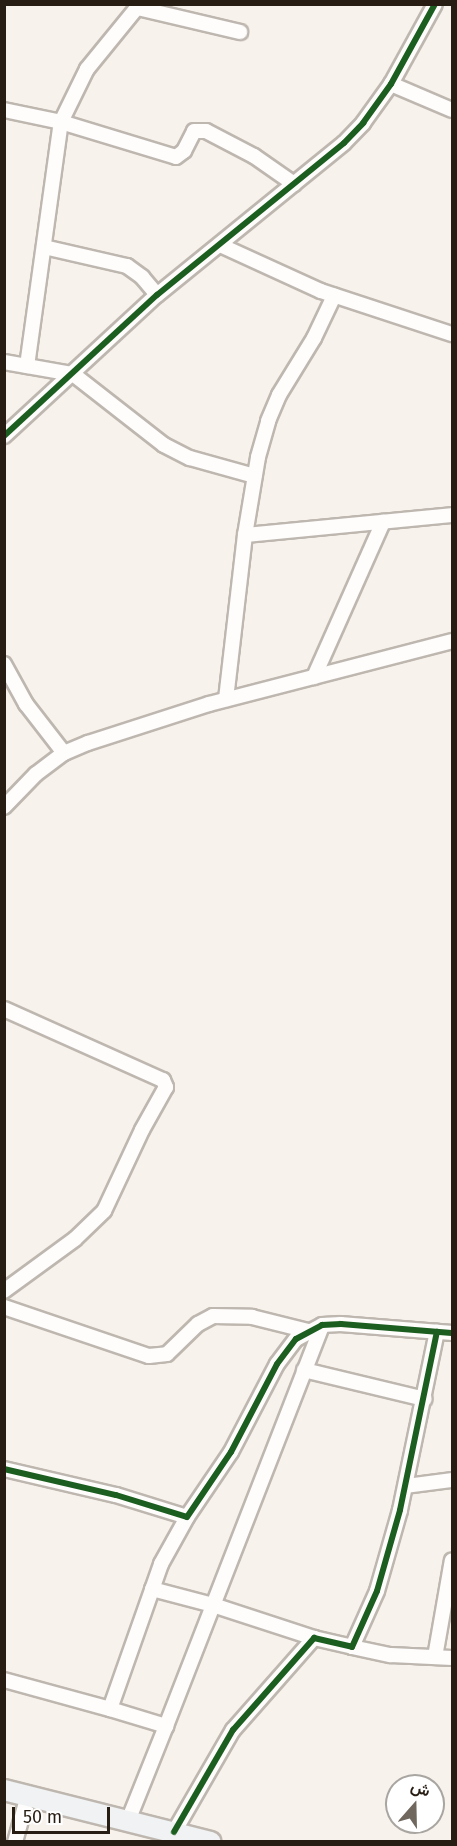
<!DOCTYPE html>
<meta charset="utf-8">
<style>
body{margin:0}
#map{position:relative;width:457px;height:1846px;overflow:hidden;background:#f8f2ec;font-family:"Fira Sans",Vazirmatn,sans-serif}
div>[style]{position:absolute}
[style*='--x']{left:calc(var(--x)*1px);top:calc(var(--y)*1px);width:calc(var(--w)*1px);rotate:calc(var(--a)*1deg)}
.roads{filter:drop-shadow(2px 0 #beb7b0) drop-shadow(-2px 0 #beb7b0) drop-shadow(0 2px #beb7b0) drop-shadow(0 -2px #beb7b0)}
.street>*{height:14px;margin:-7px;padding:0 7px;transform-origin:7px;border-radius:7px;background:#fefdfc}
.secondary>*{height:20px;margin:-10px;padding:0 10px;transform-origin:10px;border-radius:10px;background:#f0f2f3}
.cycleway>*{height:6px;margin:-3px;padding:0 3px;transform-origin:3px;border-radius:3px;background:#1b5e20}
span{translate:-50% -50%;white-space:nowrap;text-align:center;line-height:1.15;-webkit-text-stroke:4.5px #fff;paint-order:stroke}
.frame{position:absolute;inset:0;border:6px solid #271d13;pointer-events:none}
.north{position:absolute;left:385px;top:1774px;width:60px;height:60px;box-sizing:border-box;background:#fff;border:2px solid #a9a5a1;border-radius:50%;rotate:20deg;font-size:16px;font-weight:700;line-height:24px;text-align:center;color:#271d13}
.north::after{content:'';display:block;margin:auto;width:21px;height:27px;background:#70685f;clip-path:polygon(50% 0,100% 100%,50% 72%,0 100%)}
.scale{position:absolute;left:12px;top:1807px;width:98px;height:27px;box-sizing:border-box;border:3px solid #271d13;border-top:0;padding-left:8px;font-size:18px;line-height:21px;white-space:nowrap;color:#271d13;-webkit-text-stroke:4px #fff;paint-order:stroke}
</style>
<div id="map">
<div class="roads">
<div class="street">
<div style="--x:138;--y:8;--w:105;--a:13.2"></div>
<div style="--x:391;--y:84;--w:66;--a:23.1"></div>
<div style="--x:4;--y:110;--w:58;--a:11.9"></div>
<div style="--x:61;--y:122;--w:59;--a:-63.9"></div>
<div style="--x:87;--y:69;--w:84;--a:-50.8"></div>
<div style="--x:220;--y:245;--w:111;--a:24.5"></div>
<div style="--x:321;--y:291;--w:138;--a:18.2"></div>
<div style="--x:44;--y:247;--w:85;--a:12.9"></div>
<div style="--x:127;--y:266;--w:19;--a:36"></div>
<div style="--x:142;--y:277;--w:23;--a:50"></div>
<div style="--x:4;--y:362;--w:70;--a:9.9"></div>
<div style="--x:73;--y:374;--w:115;--a:38"></div>
<div style="--x:164;--y:445;--w:29;--a:27"></div>
<div style="--x:190;--y:458;--w:67;--a:15.5"></div>
<div style="--x:27;--y:366;--w:246;--a:-82.1"></div>
<div style="--x:61;--y:122;--w:120;--a:16.9"></div>
<div style="--x:176;--y:157;--w:10;--a:-37"></div>
<div style="--x:184;--y:151;--w:22;--a:-63"></div>
<div style="--x:194;--y:131;--w:12;--a:0"></div>
<div style="--x:206;--y:131;--w:54;--a:27.5"></div>
<div style="--x:254;--y:156;--w:49;--a:35"></div>
<div style="--x:4;--y:436;--w:208;--a:-42.7"></div>
<div style="--x:157;--y:295;--w:241;--a:-39.1"></div>
<div style="--x:344;--y:143;--w:28;--a:-46"></div>
<div style="--x:363;--y:123;--w:48;--a:-54.3"></div>
<div style="--x:391;--y:84;--w:91;--a:-61.2"></div>
<div style="--x:245;--y:535;--w:79;--a:-80.5"></div>
<div style="--x:258;--y:457;--w:37;--a:-74"></div>
<div style="--x:268;--y:421;--w:28;--a:-67"></div>
<div style="--x:279;--y:395;--w:67;--a:-58.4"></div>
<div style="--x:314;--y:338;--w:47;--a:-64.5"></div>
<div style="--x:4;--y:664;--w:46;--a:61.2"></div>
<div style="--x:26;--y:704;--w:62;--a:52.2"></div>
<div style="--x:314;--y:677;--w:170;--a:-66"></div>
<div style="--x:226;--y:699;--w:165;--a:-83.4"></div>
<div style="--x:245;--y:535;--w:208;--a:-5.5"></div>
<div style="--x:4;--y:807;--w:46;--a:-45.9"></div>
<div style="--x:36;--y:774;--w:35;--a:-37"></div>
<div style="--x:64;--y:753;--w:26;--a:-23"></div>
<div style="--x:88;--y:743;--w:127;--a:-17.9"></div>
<div style="--x:209;--y:704;--w:251;--a:-14.5"></div>
<div style="--x:4;--y:1009;--w:174;--a:24.1"></div>
<div style="--x:163;--y:1080;--w:8;--a:67"></div>
<div style="--x:166;--y:1087;--w:49;--a:119.2"></div>
<div style="--x:142;--y:1130;--w:89;--a:115.1"></div>
<div style="--x:104;--y:1211;--w:40;--a:136"></div>
<div style="--x:75;--y:1239;--w:88;--a:143.8"></div>
<div style="--x:4;--y:1307;--w:153;--a:18.7"></div>
<div style="--x:149;--y:1356;--w:18;--a:-6"></div>
<div style="--x:167;--y:1354;--w:43;--a:-44.1"></div>
<div style="--x:198;--y:1324;--w:17;--a:-28"></div>
<div style="--x:213;--y:1316;--w:39;--a:1"></div>
<div style="--x:252;--y:1317;--w:58;--a:14"></div>
<div style="--x:304;--y:1370;--w:124;--a:13.5"></div>
<div style="--x:4;--y:1469;--w:115;--a:13.1"></div>
<div style="--x:116;--y:1495;--w:74;--a:17.2"></div>
<div style="--x:187;--y:1517;--w:78;--a:-55.9"></div>
<div style="--x:231;--y:1452;--w:99;--a:-62.4"></div>
<div style="--x:277;--y:1364;--w:31;--a:-53"></div>
<div style="--x:296;--y:1339;--w:30;--a:-28"></div>
<div style="--x:322;--y:1325;--w:19;--a:-3"></div>
<div style="--x:341;--y:1324;--w:111;--a:4.6"></div>
<div style="--x:406;--y:1486;--w:46;--a:-7.4"></div>
<div style="--x:152;--y:1589;--w:63;--a:14.7"></div>
<div style="--x:213;--y:1605;--w:106;--a:18.1"></div>
<div style="--x:352;--y:1647;--w:40;--a:12"></div>
<div style="--x:391;--y:1655;--w:61;--a:2.8"></div>
<div style="--x:435;--y:1657;--w:98;--a:-80.1"></div>
<div style="--x:4;--y:1680;--w:110;--a:15.3"></div>
<div style="--x:110;--y:1709;--w:154;--a:-70.6"></div>
<div style="--x:161;--y:1564;--w:54;--a:-61"></div>
<div style="--x:110;--y:1709;--w:59;--a:16.9"></div>
<div style="--x:166;--y:1726;--w:102;--a:111.8"></div>
<div style="--x:166;--y:1726;--w:430;--a:-68.7"></div>
<div style="--x:174;--y:1832;--w:118;--a:-60"></div>
<div style="--x:233;--y:1730;--w:123;--a:-48.6"></div>
<div style="--x:314;--y:1638;--w:39;--a:13"></div>
<div style="--x:352;--y:1647;--w:61;--a:-65.9"></div>
<div style="--x:377;--y:1591;--w:84;--a:-74.1"></div>
<div style="--x:400;--y:1510;--w:182;--a:-78.3"></div>
<div style="--x:15;--y:1842;--w:49;--a:-74.5"></div>
</div>
<div class="secondary">
<div style="--x:4;--y:1790;--w:213;--a:14.1"></div>
</div>
</div>
<div class="cycleway">
<div style="--x:4;--y:436;--w:208;--a:-42.7"></div>
<div style="--x:157;--y:295;--w:241;--a:-39.1"></div>
<div style="--x:344;--y:143;--w:28;--a:-46"></div>
<div style="--x:363;--y:123;--w:48;--a:-54.3"></div>
<div style="--x:391;--y:84;--w:91;--a:-61.2"></div>
<div style="--x:4;--y:1469;--w:115;--a:13.1"></div>
<div style="--x:116;--y:1495;--w:74;--a:17.2"></div>
<div style="--x:187;--y:1517;--w:78;--a:-55.9"></div>
<div style="--x:231;--y:1452;--w:99;--a:-62.4"></div>
<div style="--x:277;--y:1364;--w:31;--a:-53"></div>
<div style="--x:296;--y:1339;--w:30;--a:-28"></div>
<div style="--x:322;--y:1325;--w:19;--a:-3"></div>
<div style="--x:341;--y:1324;--w:111;--a:4.6"></div>
<div style="--x:174;--y:1832;--w:118;--a:-60"></div>
<div style="--x:233;--y:1730;--w:123;--a:-48.6"></div>
<div style="--x:314;--y:1638;--w:39;--a:13"></div>
<div style="--x:352;--y:1647;--w:61;--a:-65.9"></div>
<div style="--x:377;--y:1591;--w:84;--a:-74.1"></div>
<div style="--x:400;--y:1510;--w:182;--a:-78.3"></div>
</div>
<div class="frame"></div>
<div class="north">ش</div>
<div class="scale">50 m</div>
</div>
